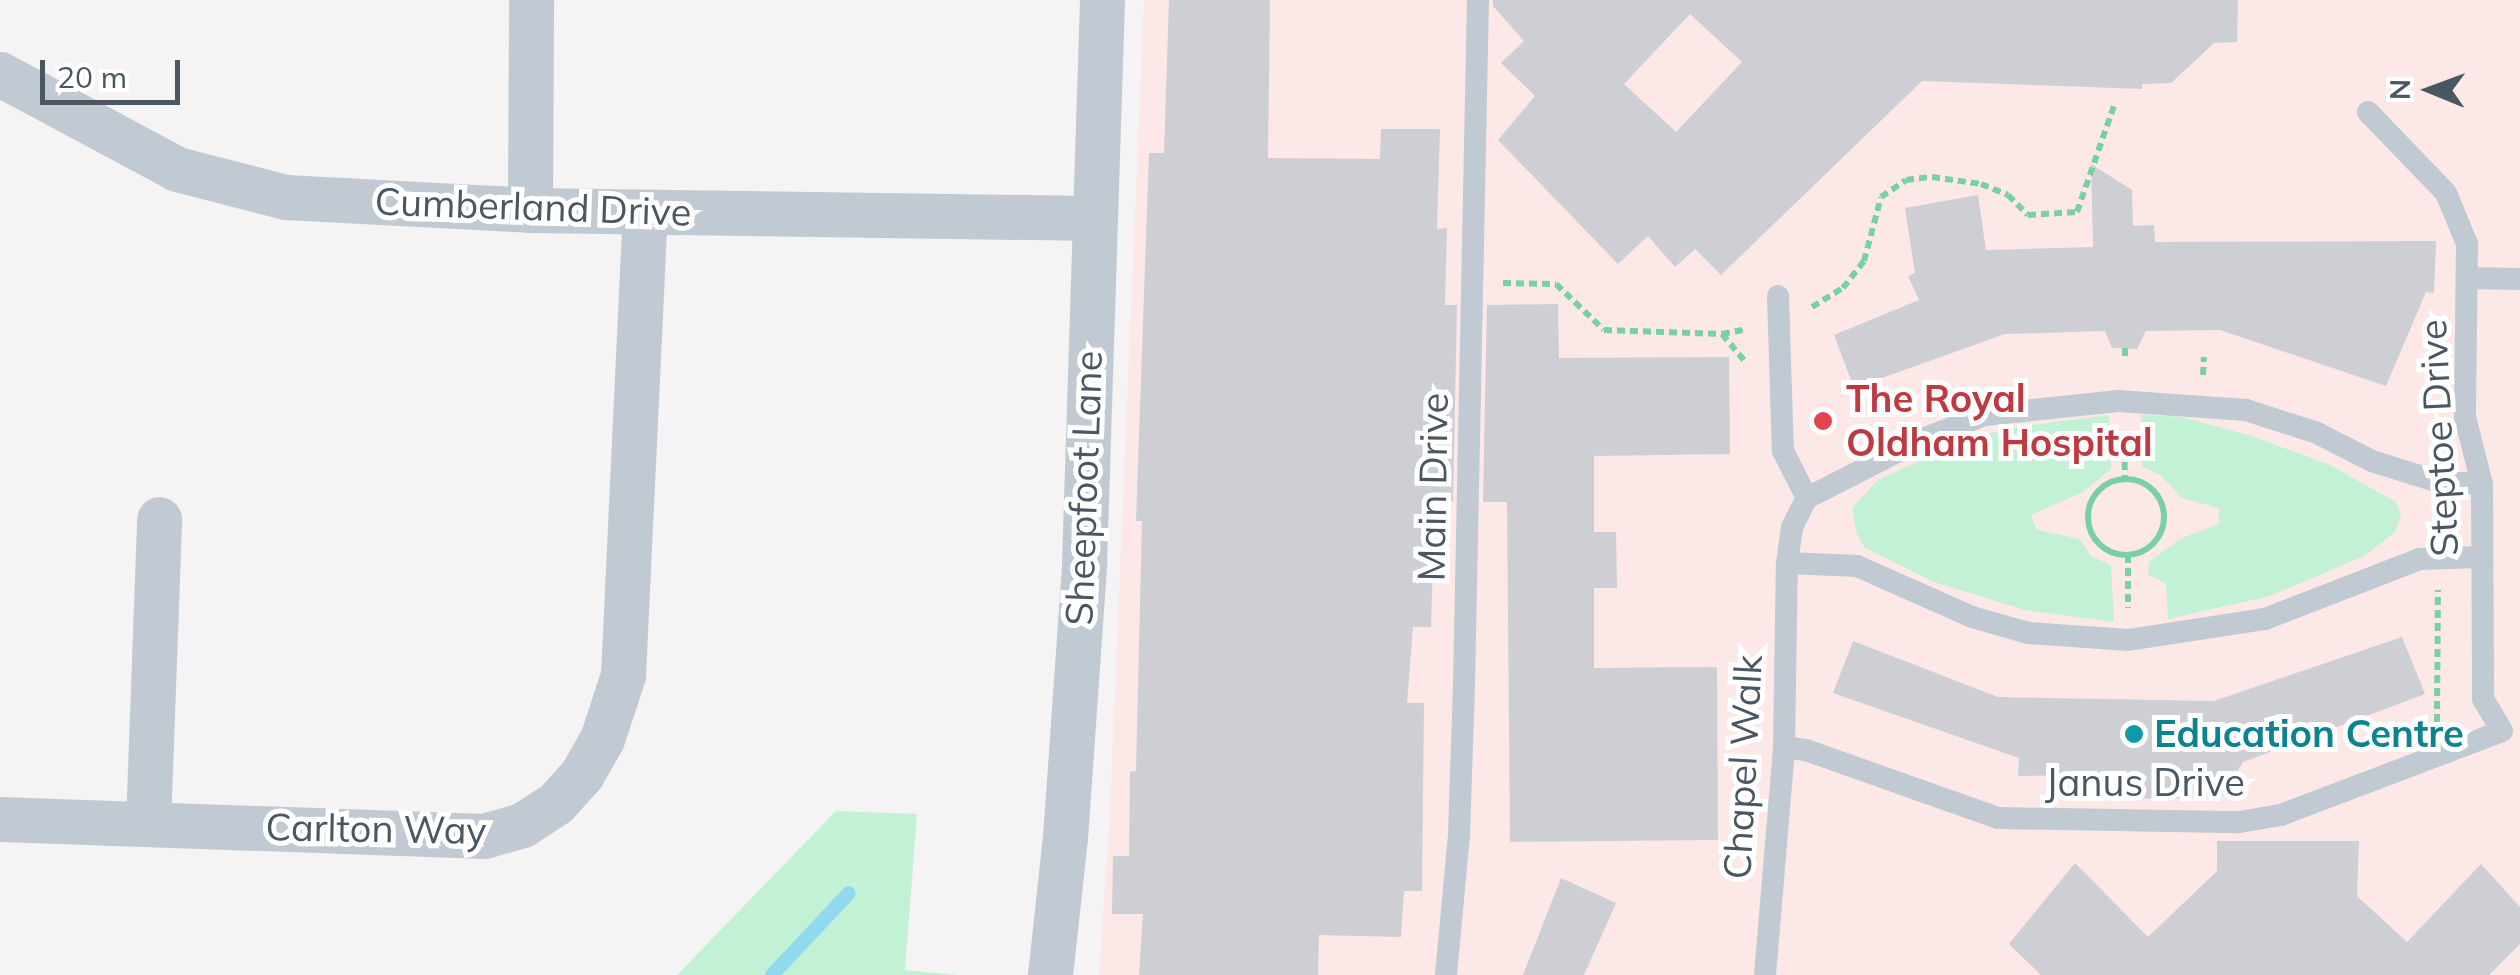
<!DOCTYPE html>
<style>
body{margin:0}
#map{position:relative;width:2520px;height:975px;overflow:hidden;background:#f5f3f3;font-family:Mulish,sans-serif}
div>[style]{position:absolute}
[style*='--x']{left:calc(var(--x)*1px);top:calc(var(--y)*1px);width:calc(var(--w)*1px);rotate:calc(var(--a)*1deg)}
.medical>*{inset:0;background:#fce8e6}
.green>*{inset:0;background:#c3f1d5}
.stream>*{height:14px;margin:-7px;padding:0 7px;transform-origin:7px;border-radius:7px;background:#90daee}
.building>*{inset:0;background:#cdcfd5}
.path>*{height:6px;margin-top:-3px;transform-origin:0;background:repeating-linear-gradient(90deg,#7ad0a6 0 8px,transparent 0 13px)}
.path>.ring{margin:-3px;padding:0;box-sizing:content-box;background:none;border:6px solid #7ad0a6;border-radius:50%}
.service>*{height:22px;margin:-11px;padding:0 11px;transform-origin:11px;border-radius:11px;background:#c1cad2}
.minor>*{height:45px;margin:-22.5px;padding:0 22.5px;transform-origin:22.5px;border-radius:22.5px;background:#c1cad2}
.dots>*{width:28px;height:28px;translate:-50% -50%;box-sizing:border-box;border:5px solid #fff;border-radius:50%}
span{translate:-50% -50%;white-space:nowrap;text-align:center;line-height:1.15;-webkit-text-stroke:10px #fff;paint-order:stroke}
.street-label{font-size:38px;color:#4a5661}
.health-label{font-size:38px;color:#be3a42;font-weight:700}
.left{translate:0 -50%;text-align:left}
.culture-label{font-size:38px;color:#0d838f;font-weight:700}
.north{position:absolute;left:2380px;top:40px;width:100px;height:100px;-webkit-text-stroke:8px #fff;paint-order:stroke;rotate:271deg;font-size:28px;font-weight:700;line-height:40px;text-align:center;color:#4a5661}
.north::after{content:'';display:block;margin:auto;width:35px;height:45px;background:#4a5661;clip-path:polygon(50% 0,100% 100%,50% 72%,0 100%)}
.scale{position:absolute;left:40px;top:60px;width:140px;height:45px;box-sizing:border-box;border:5px solid #4a5661;border-top:0;padding-left:12px;font-size:30px;line-height:35px;white-space:nowrap;color:#4a5661;-webkit-text-stroke:8px #fff;paint-order:stroke}
</style>
<div id="map">
<div class="medical">
<div style="clip-path:polygon(1144px 0,2520px 0,2520px 975px,1099px 975px,1110px 815px)"></div>
</div>
<div class="green">
<div style="clip-path:polygon(2109px 415px,2111px 469px,2083px 492px,2031px 515px,2037px 530px,2080px 539px,2091px 556px,2111px 565px,2114px 622px,2025px 610px,1934px 582px,1865px 548px,1857px 535px,1852px 508px,1878px 480px,1965px 440px,2017px 427px)"></div>
<div style="clip-path:polygon(2141px 415px,2182px 417px,2248px 435px,2328px 464px,2396px 502px,2401px 514px,2395px 532px,2364px 556px,2270px 596px,2168px 619px,2166px 584px,2148px 574px,2149px 562px,2180px 539px,2219px 524px,2219px 508px,2182px 498px,2160px 475px,2142px 466px)"></div>
<div style="clip-path:polygon(836px 811px,917px 814px,905px 970px,957px 975px,677px 975px)"></div>
</div>
<div class="stream">
<div style="--x:772;--y:975;--w:112;--a:-46.8"></div>
</div>
<div class="building">
<div style="clip-path:polygon(1169px 0,1270px 0,1268px 158px,1380px 159px,1381px 129px,1440px 129px,1437px 229px,1447px 228px,1445px 305px,1457px 305px,1453px 501px,1435px 501px,1431px 627px,1413px 627px,1407px 703px,1424px 703px,1422px 891px,1404px 891px,1401px 937px,1319px 935px,1318px 975px,1139px 975px,1143px 914px,1112px 914px,1113px 856px,1129px 856px,1130px 772px,1136px 771px,1142px 521px,1136px 521px,1149px 153px,1164px 153px)"></div>
<div style="clip-path:polygon(evenodd,1493px 0,2238px 0,2237px 42px,2214px 43px,2171px 83px,2142px 84px,2142px 89px,1922px 81px,1721px 275px,1695px 249px,1675px 267px,1648px 236px,1618px 264px,1498px 140px,1535px 96px,1501px 63px,1524px 41px,1493px 6px,1493px 0,1690px 14px,1742px 62px,1676px 132px,1624px 84px,1690px 14px)"></div>
<div style="clip-path:polygon(2091px 164px,2132px 190px,2133px 226px,2154px 225px,2155px 242px,2436px 241px,2434px 293px,2426px 292px,2386px 386px,2220px 330px,2146px 331px,2137px 349px,2112px 348px,2105px 331px,2005px 334px,1854px 388px,1834px 335px,1919px 300px,1908px 276px,1915px 273px,1905px 208px,1978px 195px,1986px 250px,2093px 247px)"></div>
<div style="clip-path:polygon(1558px 304px,1559px 358px,1729px 357px,1730px 454px,1594px 456px,1594px 532px,1616px 532px,1617px 588px,1594px 588px,1594px 668px,1717px 667px,1718px 840px,1510px 842px,1507px 502px,1483px 502px,1487px 305px)"></div>
<div style="clip-path:polygon(2402px 637px,2425px 694px,2243px 762px,2221px 799px,2095px 798px,2096px 775px,2018px 776px,2019px 758px,1833px 693px,1853px 641px,1998px 697px,2214px 701px)"></div>
<div style="clip-path:polygon(2217px 841px,2359px 841px,2357px 896px,2407px 942px,2481px 864px,2520px 907px,2520px 944px,2489px 975px,2041px 975px,2009px 944px,2075px 863px,2148px 937px,2217px 871px)"></div>
<div style="clip-path:polygon(1561px 878px,1616px 903px,1584px 975px,1523px 975px)"></div>
</div>
<div class="path">
<div style="--x:1503;--y:283;--w:53;--a:1.1"></div>
<div style="--x:1556;--y:284;--w:66;--a:43.8"></div>
<div style="--x:1604;--y:330;--w:118;--a:1.9"></div>
<div style="--x:1722;--y:334;--w:25;--a:-11"></div>
<div style="--x:1812;--y:307;--w:36;--a:-32"></div>
<div style="--x:1843;--y:288;--w:34;--a:-52"></div>
<div style="--x:1864;--y:261;--w:66;--a:-75.1"></div>
<div style="--x:1881;--y:197;--w:30;--a:-34"></div>
<div style="--x:1906;--y:180;--w:26;--a:-7"></div>
<div style="--x:1932;--y:177;--w:49;--a:8.1"></div>
<div style="--x:1981;--y:184;--w:29;--a:22"></div>
<div style="--x:2008;--y:195;--w:28;--a:45"></div>
<div style="--x:2028;--y:215;--w:49;--a:-3.5"></div>
<div style="--x:2077;--y:212;--w:112;--a:-70.8"></div>
<div style="--x:1722;--y:334;--w:34;--a:50"></div>
<div style="--x:2125;--y:348;--w:10;--a:90"></div>
<div style="--x:2203;--y:375;--w:18;--a:-87"></div>
<div style="--x:2124;--y:436;--w:43;--a:88.7"></div>
<div class="ring" style="left:2088px;top:479px;width:70px;height:70px"></div>
<div style="--x:2128;--y:555;--w:53;--a:90"></div>
<div style="--x:2437;--y:722;--w:132;--a:-89.6"></div>
</div>
<div class="service">
<div style="--x:2368;--y:112;--w:112;--a:46.1"></div>
<div style="--x:2446;--y:193;--w:55;--a:67.6"></div>
<div style="--x:2467;--y:244;--w:173;--a:90.7"></div>
<div style="--x:2465;--y:417;--w:69;--a:75.8"></div>
<div style="--x:2482;--y:484;--w:215;--a:89.7"></div>
<div style="--x:2483;--y:699;--w:37;--a:59"></div>
<div style="--x:2468;--y:278;--w:52;--a:1.1"></div>
<div style="--x:1778;--y:296;--w:155;--a:88.2"></div>
<div style="--x:1783;--y:451;--w:53;--a:62.9"></div>
<div style="--x:1787;--y:563;--w:70;--a:2.5"></div>
<div style="--x:1857;--y:566;--w:126;--a:23.9"></div>
<div style="--x:1972;--y:617;--w:58;--a:15.9"></div>
<div style="--x:2028;--y:633;--w:100;--a:4"></div>
<div style="--x:2128;--y:640;--w:139;--a:-8.7"></div>
<div style="--x:2265;--y:619;--w:166;--a:-21.2"></div>
<div style="--x:2420;--y:559;--w:60;--a:-1.9"></div>
<div style="--x:1784;--y:747;--w:22;--a:8"></div>
<div style="--x:1806;--y:750;--w:204;--a:19.5"></div>
<div style="--x:1998;--y:818;--w:241;--a:1"></div>
<div style="--x:2239;--y:822;--w:43;--a:-9.5"></div>
<div style="--x:2281;--y:815;--w:236;--a:-20.8"></div>
<div style="--x:1446;--y:975;--w:141;--a:-84.7"></div>
<div style="--x:1459;--y:835;--w:151;--a:-88.1"></div>
<div style="--x:1464;--y:684;--w:684;--a:-88.83"></div>
<div style="--x:1765;--y:975;--w:229;--a:-85.2"></div>
<div style="--x:1784;--y:747;--w:184;--a:-89.1"></div>
<div style="--x:1787;--y:563;--w:36;--a:-82"></div>
<div style="--x:1792;--y:527;--w:33;--a:-63"></div>
<div style="--x:1807;--y:498;--w:132;--a:-27"></div>
<div style="--x:1925;--y:438;--w:64;--a:-21"></div>
<div style="--x:1985;--y:415;--w:134;--a:-6"></div>
<div style="--x:2118;--y:401;--w:128;--a:4"></div>
<div style="--x:2246;--y:410;--w:75;--a:17.9"></div>
<div style="--x:2317;--y:433;--w:62;--a:27"></div>
<div style="--x:2372;--y:461;--w:70;--a:17.4"></div>
<div style="--x:2439;--y:482;--w:43;--a:2.7"></div>
</div>
<div class="minor">
<div style="--x:0;--y:74;--w:201;--a:28.2"></div>
<div style="--x:177;--y:169;--w:112;--a:14.5"></div>
<div style="--x:285;--y:197;--w:245;--a:3"></div>
<div style="--x:530;--y:210;--w:563;--a:0.81"></div>
<div style="--x:530;--y:210;--w:210;--a:-89.7"></div>
<div style="--x:0;--y:819;--w:484;--a:2"></div>
<div style="--x:484;--y:836;--w:40;--a:-16"></div>
<div style="--x:522;--y:825;--w:40;--a:-32.9"></div>
<div style="--x:556;--y:803;--w:39;--a:-48"></div>
<div style="--x:582;--y:774;--w:40;--a:-60.3"></div>
<div style="--x:602;--y:739;--w:67;--a:-71.8"></div>
<div style="--x:623;--y:675;--w:463;--a:-87.3"></div>
<div style="--x:148;--y:824;--w:305;--a:-87.9"></div>
<div style="--x:1050;--y:975;--w:138;--a:-83.8"></div>
<div style="--x:1065;--y:838;--w:276;--a:-86"></div>
<div style="--x:1084;--y:563;--w:563;--a:-88.17"></div>
</div>
<div class="dots">
<div style="left:1823px;top:421px;background:#e0444e"></div>
<div style="left:2134px;top:734px;background:#0f9aa8"></div>
</div>
<div class="street-label">
<span style="left:533px;top:207px;rotate:2deg">Cumberland Drive</span>
<span style="left:2439px;top:438px;rotate:-93deg">Steptoe Drive</span>
<span style="left:1433px;top:487px;rotate:-89deg">Main Drive</span>
<span style="left:1084px;top:488px;rotate:-88deg">Sheepfoot Lane</span>
<span style="left:1743px;top:767px;rotate:-87deg">Chapel Walk</span>
<span style="left:2145px;top:783px">Janus Drive</span>
<span style="left:376px;top:829px;rotate:1deg">Carlton Way</span>
</div>
<div class="health-label">
<span class="left" style="left:1846px;top:421px">The Royal<br>Oldham Hospital</span>
</div>
<div class="culture-label">
<span class="left" style="left:2154px;top:734px">Education Centre</span>
</div>
<div class="north">N</div>
<div class="scale">20 m</div>
</div>
